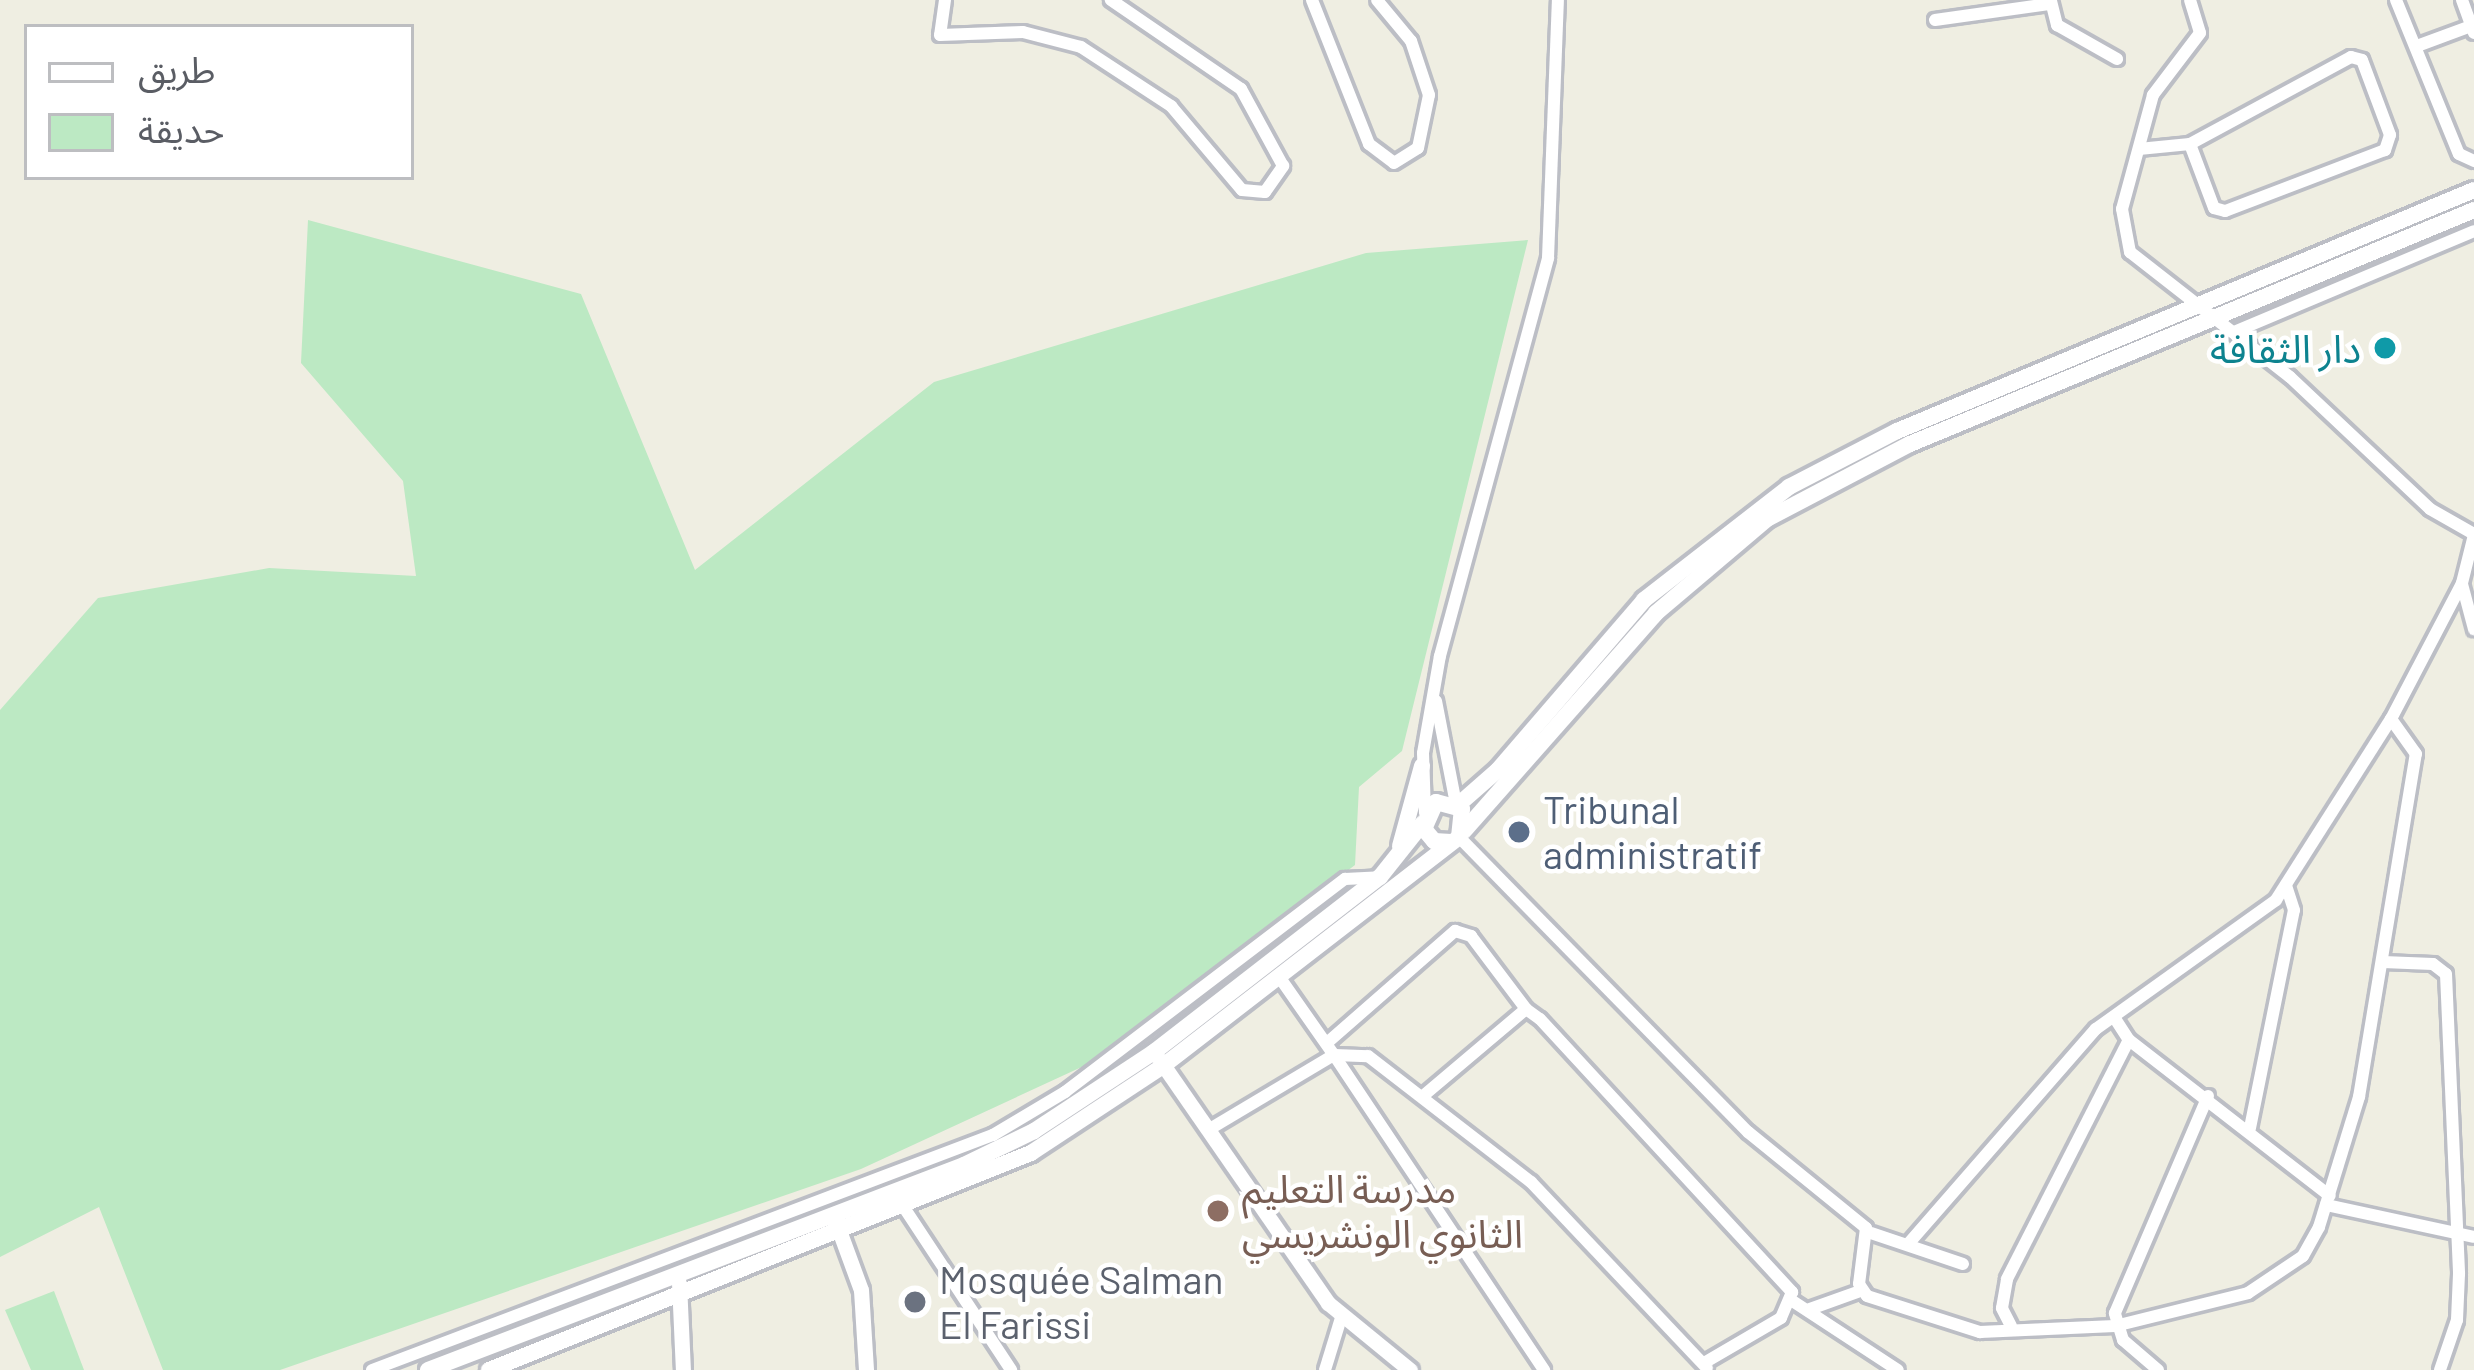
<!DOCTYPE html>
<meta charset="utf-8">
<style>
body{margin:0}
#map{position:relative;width:2474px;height:1370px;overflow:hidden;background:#efeee2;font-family:Barlow,"Noto Sans Arabic",sans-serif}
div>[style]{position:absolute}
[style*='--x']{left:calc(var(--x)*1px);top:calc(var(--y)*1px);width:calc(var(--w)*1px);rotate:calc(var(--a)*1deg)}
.green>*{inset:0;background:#bce9c3}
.roads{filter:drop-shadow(3px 0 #bcbec5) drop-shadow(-3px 0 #bcbec5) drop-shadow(0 3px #bcbec5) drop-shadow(0 -3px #bcbec5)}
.minor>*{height:12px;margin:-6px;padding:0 6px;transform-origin:6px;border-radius:6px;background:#fff}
.tertiary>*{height:15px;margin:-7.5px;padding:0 7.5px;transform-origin:7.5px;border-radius:7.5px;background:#fff}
.secondary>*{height:16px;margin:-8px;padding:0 8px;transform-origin:8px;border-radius:8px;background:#fff}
.dots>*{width:33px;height:33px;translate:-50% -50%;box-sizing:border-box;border:6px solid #fff;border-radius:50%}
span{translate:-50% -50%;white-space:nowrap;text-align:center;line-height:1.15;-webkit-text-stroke:9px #fff;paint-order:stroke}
.culture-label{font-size:39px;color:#0d838f}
.right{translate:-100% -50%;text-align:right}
.service-label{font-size:39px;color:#4e5e75}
.left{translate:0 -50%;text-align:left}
.education-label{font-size:39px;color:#785e54}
.worship-label{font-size:39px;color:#5b616d}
.legend{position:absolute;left:24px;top:24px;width:390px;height:156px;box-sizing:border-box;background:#fff;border:3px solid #bdbec1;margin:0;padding:15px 21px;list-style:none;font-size:36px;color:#5a5d64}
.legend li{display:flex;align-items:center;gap:24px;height:60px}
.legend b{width:60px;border:3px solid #bdbec1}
</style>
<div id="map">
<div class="green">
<div style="clip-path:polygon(308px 220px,581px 294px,695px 570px,934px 382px,1366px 253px,1528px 240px,1402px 751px,1359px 787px,1355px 865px,1099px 1059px,861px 1169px,280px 1370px,163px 1370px,99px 1207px,0 1257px,0 710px,98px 598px,269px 568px,416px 576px,403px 481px,301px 363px)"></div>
<div style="clip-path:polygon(54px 1291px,84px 1370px,31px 1370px,5px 1310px)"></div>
</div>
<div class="roads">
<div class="minor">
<div style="--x:945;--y:0;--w:35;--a:98"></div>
<div style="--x:940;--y:35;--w:83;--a:-2.1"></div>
<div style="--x:1023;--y:32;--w:60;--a:14.5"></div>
<div style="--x:1081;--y:47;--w:108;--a:33.2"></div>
<div style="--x:1171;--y:106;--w:110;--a:49.8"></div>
<div style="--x:1242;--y:190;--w:23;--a:5"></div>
<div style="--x:1265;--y:192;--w:32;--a:-55"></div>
<div style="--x:1283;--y:166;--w:88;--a:-118.6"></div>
<div style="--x:1241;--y:89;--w:158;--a:-145.6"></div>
<div style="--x:1312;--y:0;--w:155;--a:68.4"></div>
<div style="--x:1369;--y:144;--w:31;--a:37"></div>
<div style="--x:1394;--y:163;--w:28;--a:-32"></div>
<div style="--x:1418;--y:148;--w:54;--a:-78.3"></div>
<div style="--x:1429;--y:95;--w:57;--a:-108.4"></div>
<div style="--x:1411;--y:41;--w:53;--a:-129.7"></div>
<div style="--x:2190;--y:0;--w:34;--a:73"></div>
<div style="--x:2200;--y:33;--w:78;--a:127.2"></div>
<div style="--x:2153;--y:95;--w:118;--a:105.2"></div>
<div style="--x:2122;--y:209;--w:44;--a:79.5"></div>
<div style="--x:2130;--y:252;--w:203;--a:38"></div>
<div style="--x:2290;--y:377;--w:192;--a:43.3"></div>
<div style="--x:2430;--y:509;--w:51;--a:29.6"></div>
<div style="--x:2396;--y:0;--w:166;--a:67.8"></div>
<div style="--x:2459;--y:154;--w:17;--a:25"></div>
<div style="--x:2462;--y:0;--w:35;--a:70"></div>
<div style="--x:2051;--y:1;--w:25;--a:76"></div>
<div style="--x:2057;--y:25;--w:69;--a:29.5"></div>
<div style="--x:1935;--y:20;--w:115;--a:-8"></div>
<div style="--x:2417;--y:46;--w:58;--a:-20.3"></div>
<div style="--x:2139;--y:149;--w:51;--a:-5.6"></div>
<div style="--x:2190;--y:144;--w:183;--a:-28.4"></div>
<div style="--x:2351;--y:57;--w:11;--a:15"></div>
<div style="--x:2362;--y:60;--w:80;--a:69.5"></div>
<div style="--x:2390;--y:135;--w:16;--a:108"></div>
<div style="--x:2385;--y:150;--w:171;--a:159.1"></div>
<div style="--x:2225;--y:211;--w:11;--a:-165"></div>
<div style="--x:2214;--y:208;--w:68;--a:-110.6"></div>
<div style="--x:2234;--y:332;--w:260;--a:-22.8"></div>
<div style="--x:2462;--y:584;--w:47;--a:75.1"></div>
<div style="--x:1436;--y:701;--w:105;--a:79"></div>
<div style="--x:1425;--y:813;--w:60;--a:-91.9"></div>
<div style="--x:1423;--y:753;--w:98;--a:-80.1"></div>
<div style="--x:1440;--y:656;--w:412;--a:-74.8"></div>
<div style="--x:1548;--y:258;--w:258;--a:-87.8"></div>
<div style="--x:1459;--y:837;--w:413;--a:45.6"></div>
<div style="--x:1748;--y:1132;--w:152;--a:39.1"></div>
<div style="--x:1866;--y:1228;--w:56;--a:97.1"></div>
<div style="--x:1859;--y:1284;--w:14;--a:56"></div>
<div style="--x:1867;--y:1296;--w:119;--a:17.7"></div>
<div style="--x:1980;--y:1332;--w:135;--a:-2.5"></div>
<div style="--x:2115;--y:1326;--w:137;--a:-13.9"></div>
<div style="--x:2248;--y:1293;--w:66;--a:-33.9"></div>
<div style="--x:2303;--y:1256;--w:33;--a:-61"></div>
<div style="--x:2319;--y:1227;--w:136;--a:-72.9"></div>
<div style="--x:2359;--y:1097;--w:348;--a:-80.6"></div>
<div style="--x:2416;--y:754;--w:43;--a:-125.5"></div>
<div style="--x:2383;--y:962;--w:50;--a:2.3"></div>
<div style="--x:2433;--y:964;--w:16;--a:38"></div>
<div style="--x:2446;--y:974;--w:300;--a:87.5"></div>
<div style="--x:2459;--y:1274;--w:46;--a:92.5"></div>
<div style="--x:2457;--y:1320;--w:53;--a:108.8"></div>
<div style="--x:1280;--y:978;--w:94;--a:55"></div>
<div style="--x:1334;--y:1055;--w:34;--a:2"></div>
<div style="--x:1368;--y:1056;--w:206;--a:37.7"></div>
<div style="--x:1531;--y:1182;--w:256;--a:46.6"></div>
<div style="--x:2114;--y:1017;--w:27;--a:57"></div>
<div style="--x:2129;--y:1040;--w:254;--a:37.8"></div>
<div style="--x:1328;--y:1042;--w:169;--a:-41.2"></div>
<div style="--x:1455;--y:931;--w:17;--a:17"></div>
<div style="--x:1471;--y:936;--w:91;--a:53"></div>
<div style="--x:1423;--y:1096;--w:135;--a:-40.2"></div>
<div style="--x:1526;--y:1009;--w:17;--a:36"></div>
<div style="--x:1540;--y:1019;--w:372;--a:47.3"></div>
<div style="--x:1792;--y:1292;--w:28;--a:113"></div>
<div style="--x:1781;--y:1318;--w:89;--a:149.7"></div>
<div style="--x:2250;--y:1128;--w:222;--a:-78.6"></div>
<div style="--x:2294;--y:910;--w:26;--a:-108"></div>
<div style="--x:1208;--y:1130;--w:147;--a:-30.8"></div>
<div style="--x:1334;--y:1055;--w:379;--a:56.3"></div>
<div style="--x:2326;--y:1205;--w:151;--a:12.2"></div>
<div style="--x:905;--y:1209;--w:193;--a:56.6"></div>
<div style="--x:1871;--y:1233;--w:97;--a:18.6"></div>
<div style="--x:1909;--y:1243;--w:284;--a:-48.9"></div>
<div style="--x:2096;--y:1029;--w:221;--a:-35.6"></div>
<div style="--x:2276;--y:900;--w:214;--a:-57.6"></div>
<div style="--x:2391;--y:719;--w:153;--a:-62.4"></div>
<div style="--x:2462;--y:583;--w:49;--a:-76"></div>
<div style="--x:1794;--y:1302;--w:124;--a:33.2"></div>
<div style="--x:1810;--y:1309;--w:53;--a:-19.8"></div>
<div style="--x:2011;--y:1326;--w:20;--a:-117"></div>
<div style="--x:2002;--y:1308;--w:29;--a:-80"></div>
<div style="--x:2007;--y:1279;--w:268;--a:-63"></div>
<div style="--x:372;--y:1370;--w:664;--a:-20.73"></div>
<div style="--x:993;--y:1135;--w:84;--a:-30.8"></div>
<div style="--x:1065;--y:1092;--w:352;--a:-37.3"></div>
<div style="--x:1345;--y:879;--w:35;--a:-3"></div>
<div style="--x:1325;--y:1370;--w:54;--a:-72.9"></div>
<div style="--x:2158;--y:1370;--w:46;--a:-139.4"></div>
<div style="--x:2123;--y:1340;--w:28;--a:-107"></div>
<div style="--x:2115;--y:1313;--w:236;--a:-66.8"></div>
</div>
<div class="tertiary">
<div style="--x:1159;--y:1059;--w:297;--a:55.3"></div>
<div style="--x:1328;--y:1303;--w:106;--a:39.3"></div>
<div style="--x:836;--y:1222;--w:72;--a:69.8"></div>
<div style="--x:861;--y:1290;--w:80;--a:86.4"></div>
<div style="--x:679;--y:1283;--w:87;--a:87.4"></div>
</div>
<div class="secondary">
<div style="--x:1458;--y:805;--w:53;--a:-41.2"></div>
<div style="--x:1498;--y:770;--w:224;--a:-49.3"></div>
<div style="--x:1644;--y:600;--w:184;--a:-37.9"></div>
<div style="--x:1789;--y:487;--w:122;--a:-27.4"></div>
<div style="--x:1897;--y:431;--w:625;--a:-22.67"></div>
<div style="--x:1464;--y:831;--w:290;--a:-48.6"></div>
<div style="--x:1656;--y:613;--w:145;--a:-40.3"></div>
<div style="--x:1767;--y:519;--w:161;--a:-27.7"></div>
<div style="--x:1910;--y:444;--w:611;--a:-22.53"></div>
<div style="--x:1400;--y:846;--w:83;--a:-74.6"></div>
<div style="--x:428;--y:1370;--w:574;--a:-20.93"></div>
<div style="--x:964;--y:1165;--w:78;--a:-25.9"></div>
<div style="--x:1034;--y:1131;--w:144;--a:-33.4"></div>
<div style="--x:1154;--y:1052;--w:286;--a:-37.8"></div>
<div style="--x:1380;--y:877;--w:69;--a:-51.5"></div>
<div style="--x:489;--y:1370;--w:584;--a:-21.82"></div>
<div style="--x:1031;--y:1153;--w:158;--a:-33.4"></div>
<div style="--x:1163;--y:1066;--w:374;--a:-37.7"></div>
<div style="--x:1459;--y:837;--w:28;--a:-84"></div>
<div style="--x:1462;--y:809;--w:27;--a:-165"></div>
<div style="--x:1436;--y:802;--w:30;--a:114"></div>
<div style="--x:1424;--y:829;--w:16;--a:50"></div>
<div style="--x:1434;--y:841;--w:17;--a:3"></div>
</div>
</div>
<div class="dots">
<div style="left:2385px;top:348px;background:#0f9aa8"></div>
<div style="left:1519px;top:832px;background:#5c6f8a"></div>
<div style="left:1218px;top:1211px;background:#8d6e63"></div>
<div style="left:915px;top:1302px;background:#6b7280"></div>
</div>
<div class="culture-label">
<span class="right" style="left:2361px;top:348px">دار الثقافة</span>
</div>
<div class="service-label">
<span class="left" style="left:1543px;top:832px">Tribunal<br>administratif</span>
</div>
<div class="education-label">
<span class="left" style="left:1242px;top:1211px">مدرسة التعليم<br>الثانوي الونشريسي</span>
</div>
<div class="worship-label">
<span class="left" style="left:939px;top:1302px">Mosquée Salman<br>El Farissi</span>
</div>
<ul class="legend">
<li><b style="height:15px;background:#fff"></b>طريق</li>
<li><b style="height:33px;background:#bce9c3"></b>حديقة</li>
</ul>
</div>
